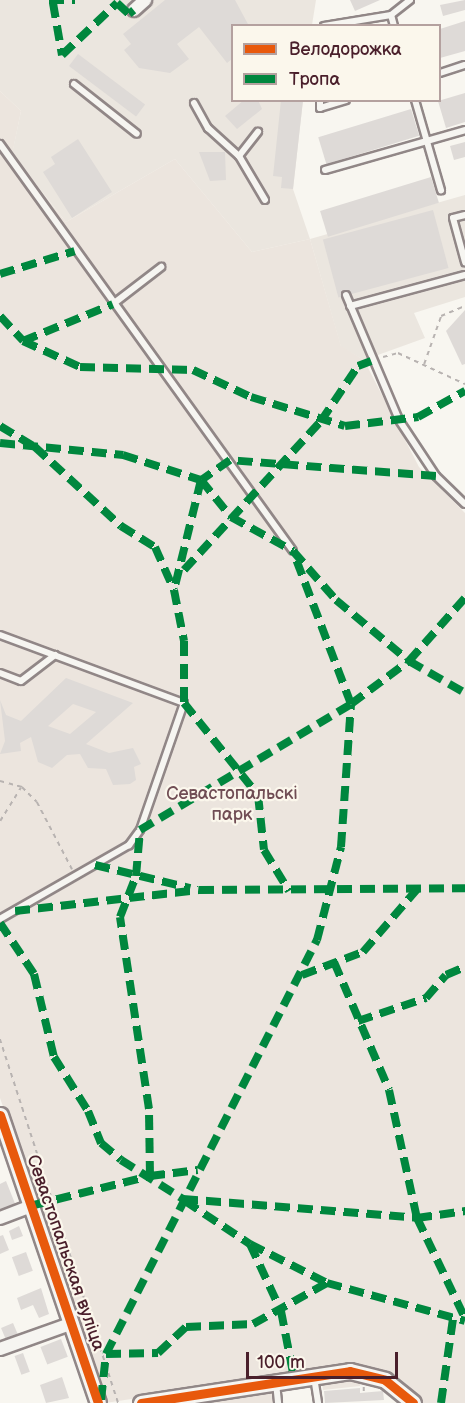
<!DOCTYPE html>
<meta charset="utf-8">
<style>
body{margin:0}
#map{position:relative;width:465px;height:1403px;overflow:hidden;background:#f8f6f0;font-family:"Balsamiq Sans",sans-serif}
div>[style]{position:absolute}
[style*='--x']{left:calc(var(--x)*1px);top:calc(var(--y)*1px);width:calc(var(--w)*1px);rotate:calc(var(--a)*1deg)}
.built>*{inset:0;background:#ebe6df}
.green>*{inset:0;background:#ece5de}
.building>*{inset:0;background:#dedad7;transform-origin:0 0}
.path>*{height:1.5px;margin-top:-0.75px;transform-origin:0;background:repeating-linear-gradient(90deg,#b8b3b1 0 4.5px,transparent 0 9px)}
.roads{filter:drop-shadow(2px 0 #918787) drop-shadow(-2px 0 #918787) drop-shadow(0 2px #918787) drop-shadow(0 -2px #918787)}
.service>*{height:6px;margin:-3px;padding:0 3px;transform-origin:3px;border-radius:3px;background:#f6f5f1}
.minor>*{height:12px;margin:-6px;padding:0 6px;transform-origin:6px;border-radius:6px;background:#f6f5f1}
.tertiary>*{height:15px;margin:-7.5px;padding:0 7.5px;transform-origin:7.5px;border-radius:7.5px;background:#f6f5f1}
.quiet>*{height:8px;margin-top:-4px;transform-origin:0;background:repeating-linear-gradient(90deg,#00873e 0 15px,transparent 0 23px)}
.cycleway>*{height:9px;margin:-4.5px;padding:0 4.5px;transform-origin:4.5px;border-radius:4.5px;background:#e8590c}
span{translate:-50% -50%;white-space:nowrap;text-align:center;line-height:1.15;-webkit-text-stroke:4.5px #fbf7ec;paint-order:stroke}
.park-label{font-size:18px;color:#704d54}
.street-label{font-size:18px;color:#4a1f2b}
.legend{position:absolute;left:231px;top:24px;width:210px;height:78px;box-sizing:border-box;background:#fbf7ec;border:2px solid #b4a19f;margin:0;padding:8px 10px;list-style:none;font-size:18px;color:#4a1f2b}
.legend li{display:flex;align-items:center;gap:12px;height:30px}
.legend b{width:30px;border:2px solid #b4a19f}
.scale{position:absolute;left:246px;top:1352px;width:152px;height:27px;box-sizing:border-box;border:3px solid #4a1f2b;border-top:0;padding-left:8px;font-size:18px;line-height:21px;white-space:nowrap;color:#4a1f2b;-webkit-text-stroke:4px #fbf7ec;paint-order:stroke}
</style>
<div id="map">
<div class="built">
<div style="clip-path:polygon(0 0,316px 0,312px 25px,232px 26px,232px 100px,303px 101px,293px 189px,310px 239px,465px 195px,465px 297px,414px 313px,425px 338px,364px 360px,341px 347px,310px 239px,252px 252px,175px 159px,66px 222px,12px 154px,21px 111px,0 91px)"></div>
</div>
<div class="green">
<div style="clip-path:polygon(0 91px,21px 111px,12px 155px,66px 222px,175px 159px,252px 252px,310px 239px,341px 346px,364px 360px,419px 467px,465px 513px,465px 1403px,421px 1403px,403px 1387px,334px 1368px,105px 1403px,0 1098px)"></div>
<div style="clip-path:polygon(360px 1379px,360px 1386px,323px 1390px,322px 1382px)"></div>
<div style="clip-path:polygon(273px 1391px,275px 1403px,213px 1403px,212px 1399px)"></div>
</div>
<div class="building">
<div style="clip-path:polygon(165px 0,235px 0,249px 26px,232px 26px,232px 59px,227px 63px,199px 27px,177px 44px,189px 59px,170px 73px,139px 68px,124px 50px,131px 44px,123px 34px)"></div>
<div style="clip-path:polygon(350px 0,380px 0,355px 11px)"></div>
<div style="clip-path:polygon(465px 0,465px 10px,443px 16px,440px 5px)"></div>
<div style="clip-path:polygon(465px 21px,465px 51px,440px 58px,440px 29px)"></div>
<div style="left:78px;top:54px;width:84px;height:15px;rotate:37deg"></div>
<div style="clip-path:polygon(465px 93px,465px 122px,446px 128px,438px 101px)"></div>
<div style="clip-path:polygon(244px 100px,258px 100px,262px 109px,237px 129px,225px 116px)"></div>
<div style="clip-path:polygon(281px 100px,303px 100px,293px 189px,281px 188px,282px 177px,273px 176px)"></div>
<div style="left:411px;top:109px;width:28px;height:97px;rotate:73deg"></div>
<div style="clip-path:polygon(78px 139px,112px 192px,72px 218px,43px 172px,55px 164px,51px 157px)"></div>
<div style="clip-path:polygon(465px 142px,465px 157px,454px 160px,450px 146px)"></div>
<div style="clip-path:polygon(199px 152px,225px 152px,226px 180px,210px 181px)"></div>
<div style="left:431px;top:177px;width:27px;height:116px;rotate:73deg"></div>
<div style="left:433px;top:210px;width:60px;height:114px;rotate:75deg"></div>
<div style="clip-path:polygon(465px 310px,465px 364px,462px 365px,446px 331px)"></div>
<div style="clip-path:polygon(evenodd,66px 678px,133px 703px,86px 744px,109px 753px,133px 748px,141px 764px,134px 767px,136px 780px,130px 784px,113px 785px,106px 769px,88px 768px,80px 754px,67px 755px,52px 768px,38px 762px,31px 737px,20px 743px,21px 751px,0 754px,5px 741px,0 700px,6px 715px,21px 721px,66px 678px,73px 704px,96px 712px,70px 734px,48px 726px,73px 704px)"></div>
<div style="clip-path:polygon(6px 1181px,16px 1206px,0 1212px,0 1184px)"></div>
<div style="clip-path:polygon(19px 1226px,23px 1236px,12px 1240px,9px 1231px)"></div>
<div style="clip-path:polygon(3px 1235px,9px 1250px,0 1254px,0 1236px)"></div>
<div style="left:26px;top:1252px;width:20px;height:15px;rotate:70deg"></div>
<div style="clip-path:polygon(41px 1288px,49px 1314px,39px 1318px,33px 1305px,21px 1310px,17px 1298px)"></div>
<div style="left:13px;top:1323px;width:13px;height:13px;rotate:67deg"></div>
<div style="left:61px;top:1339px;width:19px;height:22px;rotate:69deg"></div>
<div style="left:23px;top:1353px;width:20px;height:9px;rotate:70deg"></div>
<div style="clip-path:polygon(62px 1377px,69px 1398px,46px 1403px,40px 1385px)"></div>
<div style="clip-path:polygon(360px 1388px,360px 1393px,383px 1391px,384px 1400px,325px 1403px,324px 1391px)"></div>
</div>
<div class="path">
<div style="--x:383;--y:357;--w:16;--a:-15"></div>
<div style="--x:398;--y:353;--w:74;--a:24.8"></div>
<div style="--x:424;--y:364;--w:51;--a:-70.5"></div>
<div style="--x:441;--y:316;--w:26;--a:-23"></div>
<div style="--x:0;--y:781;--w:23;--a:15"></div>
<div style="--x:22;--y:787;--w:21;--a:45"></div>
<div style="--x:37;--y:802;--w:76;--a:62.4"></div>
<div style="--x:0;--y:821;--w:39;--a:-58"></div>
<div style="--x:0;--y:1039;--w:383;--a:72"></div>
<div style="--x:364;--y:1387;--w:5;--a:90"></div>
</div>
<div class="roads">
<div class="service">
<div style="--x:324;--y:26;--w:68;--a:-9.3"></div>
<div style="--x:394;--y:26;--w:11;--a:-105"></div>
<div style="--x:391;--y:15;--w:24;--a:-38"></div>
<div style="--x:440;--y:73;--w:26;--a:-18"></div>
<div style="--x:74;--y:84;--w:80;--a:38.4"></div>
<div style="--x:320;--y:100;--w:8;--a:90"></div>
<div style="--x:320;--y:108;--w:27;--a:-17"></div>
<div style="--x:415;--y:100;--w:94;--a:73.9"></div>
<div style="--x:194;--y:103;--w:29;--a:61"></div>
<div style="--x:208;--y:128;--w:42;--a:42.1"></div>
<div style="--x:239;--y:156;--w:31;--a:-52"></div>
<div style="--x:0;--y:144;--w:501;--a:54.25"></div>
<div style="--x:239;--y:156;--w:51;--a:59.4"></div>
<div style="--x:325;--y:170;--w:146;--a:-15.9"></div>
<div style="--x:465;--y:215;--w:12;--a:166"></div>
<div style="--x:453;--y:218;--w:46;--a:74.7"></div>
<div style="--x:346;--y:295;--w:136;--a:67"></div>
<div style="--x:399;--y:420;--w:67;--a:56.5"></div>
<div style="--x:436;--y:476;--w:40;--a:44"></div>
<div style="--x:113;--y:304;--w:61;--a:-37.6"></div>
<div style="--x:350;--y:306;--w:119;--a:-15.1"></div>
<div style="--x:0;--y:635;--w:196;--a:20.3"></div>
<div style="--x:184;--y:703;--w:134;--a:109.1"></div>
<div style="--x:140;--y:830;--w:19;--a:126"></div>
<div style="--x:129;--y:845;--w:149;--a:150.2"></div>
<div style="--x:0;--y:673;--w:22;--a:21"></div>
<div style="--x:21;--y:681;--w:43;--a:-37.4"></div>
<div style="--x:314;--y:1377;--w:26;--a:81"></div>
<div style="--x:276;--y:1383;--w:20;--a:84"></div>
</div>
<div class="minor">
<div style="--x:134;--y:10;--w:15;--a:-42"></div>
<div style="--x:0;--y:1218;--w:36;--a:-21"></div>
<div style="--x:0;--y:1349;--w:77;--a:-19.6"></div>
</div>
<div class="tertiary">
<div style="--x:0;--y:1115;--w:304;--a:71.2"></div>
<div style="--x:141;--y:1403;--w:211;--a:-8.7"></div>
<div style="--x:350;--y:1371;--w:36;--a:14"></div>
<div style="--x:385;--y:1380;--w:36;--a:39"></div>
</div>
</div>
<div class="quiet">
<div style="--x:49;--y:0;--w:26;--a:0"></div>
<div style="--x:53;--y:3;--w:53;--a:80.2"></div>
<div style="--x:62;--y:55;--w:76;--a:-43.4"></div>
<div style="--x:117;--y:3;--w:16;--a:43"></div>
<div style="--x:129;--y:14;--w:6;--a:-39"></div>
<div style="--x:0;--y:274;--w:78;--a:-17"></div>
<div style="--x:0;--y:316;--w:34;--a:47"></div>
<div style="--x:23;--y:341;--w:63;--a:24.5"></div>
<div style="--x:80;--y:367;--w:113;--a:1.5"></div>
<div style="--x:193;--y:370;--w:64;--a:25"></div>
<div style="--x:251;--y:397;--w:98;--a:17.1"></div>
<div style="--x:345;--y:426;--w:74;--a:-7"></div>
<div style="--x:418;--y:417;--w:54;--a:-29"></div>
<div style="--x:23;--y:341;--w:97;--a:-22.3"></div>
<div style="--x:0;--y:426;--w:41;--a:31"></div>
<div style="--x:35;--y:447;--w:117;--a:42.6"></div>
<div style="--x:121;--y:526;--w:40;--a:32"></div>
<div style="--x:155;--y:547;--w:47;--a:66.2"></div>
<div style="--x:0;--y:443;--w:124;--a:5.6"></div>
<div style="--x:123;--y:455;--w:82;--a:17.8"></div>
<div style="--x:201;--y:480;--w:113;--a:103.8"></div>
<div style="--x:174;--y:590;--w:52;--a:78.9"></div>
<div style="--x:184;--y:641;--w:62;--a:90"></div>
<div style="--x:184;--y:703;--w:118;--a:51.2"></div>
<div style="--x:258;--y:795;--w:55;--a:83.8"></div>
<div style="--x:264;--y:850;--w:48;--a:58.6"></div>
<div style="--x:436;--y:476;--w:207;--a:-175.6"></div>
<div style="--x:230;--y:460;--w:35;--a:145"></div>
<div style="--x:201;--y:480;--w:48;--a:51"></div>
<div style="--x:231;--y:517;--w:71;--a:28.7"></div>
<div style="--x:293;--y:551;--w:65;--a:48.7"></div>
<div style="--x:336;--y:600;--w:95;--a:39.9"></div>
<div style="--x:409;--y:661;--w:64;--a:29.7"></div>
<div style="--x:184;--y:570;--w:202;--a:-47.4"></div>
<div style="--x:321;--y:421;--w:66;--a:-56.1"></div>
<div style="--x:358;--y:366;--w:14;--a:-21"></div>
<div style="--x:95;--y:865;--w:98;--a:13.6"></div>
<div style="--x:15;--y:911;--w:185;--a:-6.5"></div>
<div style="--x:199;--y:890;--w:266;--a:-0.4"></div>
<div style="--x:0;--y:923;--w:61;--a:56.3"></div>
<div style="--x:34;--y:974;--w:85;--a:76.5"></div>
<div style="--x:54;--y:1057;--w:64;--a:57.8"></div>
<div style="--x:88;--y:1111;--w:35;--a:68"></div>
<div style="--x:101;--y:1143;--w:26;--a:40"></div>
<div style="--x:121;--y:1160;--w:73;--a:32.2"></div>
<div style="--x:183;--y:1199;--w:235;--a:4.6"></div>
<div style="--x:417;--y:1218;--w:49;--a:-8.3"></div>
<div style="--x:334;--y:962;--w:139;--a:66.7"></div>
<div style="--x:389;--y:1090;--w:131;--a:77.7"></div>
<div style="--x:417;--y:1218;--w:111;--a:64.4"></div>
<div style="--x:302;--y:975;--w:65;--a:-20.7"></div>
<div style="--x:363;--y:952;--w:86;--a:-49.3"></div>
<div style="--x:358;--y:1021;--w:72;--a:-18.7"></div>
<div style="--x:426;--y:998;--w:30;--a:-49"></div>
<div style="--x:446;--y:975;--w:21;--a:-23"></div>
<div style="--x:150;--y:1176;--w:48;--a:-7.1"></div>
<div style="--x:185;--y:1201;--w:78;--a:33.5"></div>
<div style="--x:250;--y:1244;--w:74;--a:65.2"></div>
<div style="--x:281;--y:1311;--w:73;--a:79"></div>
<div style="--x:34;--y:1205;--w:120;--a:-14"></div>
<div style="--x:150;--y:1176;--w:67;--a:-90.9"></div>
<div style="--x:149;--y:1109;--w:194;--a:-98.6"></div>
<div style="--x:120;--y:917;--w:44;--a:-68.7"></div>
<div style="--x:136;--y:876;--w:46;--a:-85"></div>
<div style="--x:140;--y:830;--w:246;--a:-30.8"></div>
<div style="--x:351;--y:704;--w:72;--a:-36.6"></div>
<div style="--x:409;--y:661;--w:84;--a:-48.4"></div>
<div style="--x:250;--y:1244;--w:86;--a:26.9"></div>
<div style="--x:106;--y:1354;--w:52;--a:-1.1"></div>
<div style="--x:158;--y:1353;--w:38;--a:-43"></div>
<div style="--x:186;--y:1327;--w:67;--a:-2.6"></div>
<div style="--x:253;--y:1324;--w:85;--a:-29"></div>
<div style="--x:327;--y:1283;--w:143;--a:15.4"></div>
<div style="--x:101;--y:1400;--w:46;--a:-83.8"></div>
<div style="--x:106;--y:1354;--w:465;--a:-63"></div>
<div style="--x:317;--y:940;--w:96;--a:-75.5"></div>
<div style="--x:341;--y:847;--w:143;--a:-86"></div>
<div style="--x:351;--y:704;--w:164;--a:-110.8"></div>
<div style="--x:441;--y:1403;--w:85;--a:-81.9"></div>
</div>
<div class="cycleway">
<div style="--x:0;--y:1115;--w:304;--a:71.2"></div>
<div style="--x:141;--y:1403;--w:211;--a:-8.7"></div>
<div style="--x:350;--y:1371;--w:36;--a:14"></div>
<div style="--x:385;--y:1380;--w:36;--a:39"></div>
</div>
<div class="park-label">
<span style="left:232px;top:805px">Севастопальскі<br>парк</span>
</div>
<div class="street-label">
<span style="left:65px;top:1253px;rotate:71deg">Севастопальская вуліца</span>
</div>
<ul class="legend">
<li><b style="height:8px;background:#e8590c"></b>Велодорожка</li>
<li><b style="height:8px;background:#00873e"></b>Тропа</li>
</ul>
<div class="scale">100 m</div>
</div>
